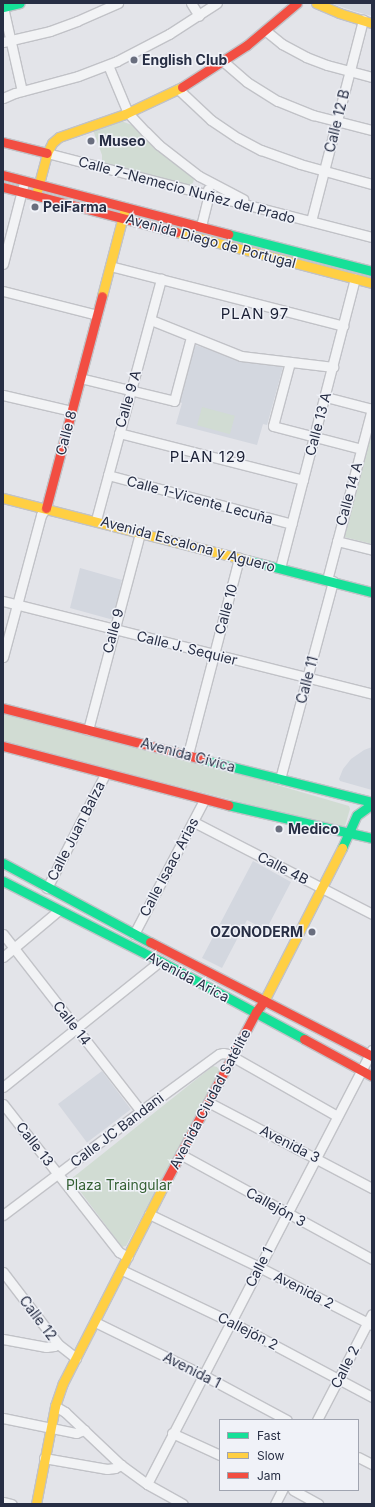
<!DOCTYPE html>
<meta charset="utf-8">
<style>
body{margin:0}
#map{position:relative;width:375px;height:1507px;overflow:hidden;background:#e3e4e9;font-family:Inter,sans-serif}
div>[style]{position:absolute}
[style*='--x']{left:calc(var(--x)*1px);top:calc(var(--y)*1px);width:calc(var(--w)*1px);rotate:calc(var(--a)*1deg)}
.built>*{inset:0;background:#d3d7df;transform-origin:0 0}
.green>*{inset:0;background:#d1dcd3;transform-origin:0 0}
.roads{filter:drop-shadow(1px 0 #c1c2c7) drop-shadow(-1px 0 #c1c2c7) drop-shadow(0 1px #c1c2c7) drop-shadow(0 -1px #c1c2c7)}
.street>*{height:9px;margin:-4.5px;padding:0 4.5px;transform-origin:4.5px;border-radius:4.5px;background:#f2f3f5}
.fast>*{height:9px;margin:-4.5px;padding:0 4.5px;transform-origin:4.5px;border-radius:4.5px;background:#16e098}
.slow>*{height:9px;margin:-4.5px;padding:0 4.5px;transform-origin:4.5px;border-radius:4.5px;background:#ffcf43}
.jam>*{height:9px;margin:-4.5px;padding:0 4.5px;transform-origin:4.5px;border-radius:4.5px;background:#f24e42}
.dots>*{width:11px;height:11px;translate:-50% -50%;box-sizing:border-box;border:2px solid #f0f2f8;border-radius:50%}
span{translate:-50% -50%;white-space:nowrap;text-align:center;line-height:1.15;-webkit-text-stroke:3px #f0f2f8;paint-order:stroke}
.poi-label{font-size:14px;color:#272e44;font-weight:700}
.left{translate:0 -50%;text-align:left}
.right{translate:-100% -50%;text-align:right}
.street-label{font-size:14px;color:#272e44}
.park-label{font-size:14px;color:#356134}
.neighbourhood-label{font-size:15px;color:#1a1f34;letter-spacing:1px}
.frame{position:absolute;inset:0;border:4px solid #272e44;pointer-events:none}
.legend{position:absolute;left:219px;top:1419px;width:140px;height:72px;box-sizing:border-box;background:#f0f2f8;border:1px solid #a0a4b0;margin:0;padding:5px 7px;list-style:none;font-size:12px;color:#272e44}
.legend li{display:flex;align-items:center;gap:8px;height:20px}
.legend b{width:20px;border:1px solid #a0a4b0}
</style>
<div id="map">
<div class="built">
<div style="clip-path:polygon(330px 3px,372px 3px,372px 16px,354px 11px)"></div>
<div style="clip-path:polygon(195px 345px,237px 358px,280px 365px,283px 367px,267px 425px,263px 424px,257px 445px,176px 424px,182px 403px,179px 402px)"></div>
<div style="clip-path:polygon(80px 568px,122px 580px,113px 618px,110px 619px,70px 608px)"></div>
<div style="clip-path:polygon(372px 747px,372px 790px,340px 781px,339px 779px,343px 769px,351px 759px,364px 750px)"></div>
<div style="clip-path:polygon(253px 861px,291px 882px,266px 930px,247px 920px,222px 968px,202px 958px)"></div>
<div style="left:102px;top:1071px;width:48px;height:55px;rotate:53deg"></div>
</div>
<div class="green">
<div style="clip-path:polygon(121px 121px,132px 125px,162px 154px,192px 177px,194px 179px,193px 183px,189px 185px,102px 162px,102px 155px,93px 130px)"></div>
<div style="left:202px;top:407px;width:34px;height:19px;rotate:15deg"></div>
<div style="clip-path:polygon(372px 431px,372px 544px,344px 537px)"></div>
<div style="clip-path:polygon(3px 713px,209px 765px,349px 806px,350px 809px,345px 826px,343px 828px,3px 742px)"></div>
<div style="clip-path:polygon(213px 1066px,217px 1067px,220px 1071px,126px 1246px,122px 1247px,71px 1179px)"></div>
</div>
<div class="roads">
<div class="street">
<div style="--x:191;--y:3;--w:15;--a:58"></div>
<div style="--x:3;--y:7;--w:86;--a:77.3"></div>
<div style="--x:266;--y:31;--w:21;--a:39"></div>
<div style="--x:282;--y:44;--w:27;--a:28"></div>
<div style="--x:306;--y:57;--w:22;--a:21"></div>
<div style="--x:327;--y:65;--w:47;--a:14.9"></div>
<div style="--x:3;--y:42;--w:48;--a:-13.2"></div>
<div style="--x:50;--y:31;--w:29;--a:-20"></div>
<div style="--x:77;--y:21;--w:45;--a:-23.7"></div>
<div style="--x:224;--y:62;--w:30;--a:41"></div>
<div style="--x:247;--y:82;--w:36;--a:32"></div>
<div style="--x:278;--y:101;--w:38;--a:22"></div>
<div style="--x:313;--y:115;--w:61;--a:14.3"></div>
<div style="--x:108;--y:65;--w:52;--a:67.4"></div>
<div style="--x:128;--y:113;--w:26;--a:47"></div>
<div style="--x:146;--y:132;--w:18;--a:45"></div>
<div style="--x:159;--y:145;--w:51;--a:37.8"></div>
<div style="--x:199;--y:176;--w:50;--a:27.6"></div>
<div style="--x:178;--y:89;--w:45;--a:43.2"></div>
<div style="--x:211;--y:120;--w:32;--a:34"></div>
<div style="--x:238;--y:138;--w:26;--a:28"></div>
<div style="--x:261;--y:150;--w:41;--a:19.7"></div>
<div style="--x:300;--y:164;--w:75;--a:15.5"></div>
<div style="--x:3;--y:98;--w:13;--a:-23"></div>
<div style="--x:15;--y:93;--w:65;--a:-15.1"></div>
<div style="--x:78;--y:76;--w:42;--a:-21"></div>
<div style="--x:117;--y:61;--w:59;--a:-27.4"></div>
<div style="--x:169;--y:34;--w:57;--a:-32.9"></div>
<div style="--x:47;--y:153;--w:336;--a:14.5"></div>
<div style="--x:311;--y:221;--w:208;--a:-75.5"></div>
<div style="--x:201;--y:226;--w:32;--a:-76"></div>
<div style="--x:209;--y:195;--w:6;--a:-99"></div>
<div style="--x:3;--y:264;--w:81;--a:-75.6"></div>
<div style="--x:110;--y:266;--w:241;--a:14.4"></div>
<div style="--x:3;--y:291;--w:97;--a:14.3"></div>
<div style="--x:151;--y:320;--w:97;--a:21.8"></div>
<div style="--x:241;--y:356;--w:93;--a:6.8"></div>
<div style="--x:290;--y:362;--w:66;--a:104.9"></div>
<div style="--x:273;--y:426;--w:91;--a:14.6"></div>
<div style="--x:80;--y:378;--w:97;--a:13.7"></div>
<div style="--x:174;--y:401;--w:66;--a:-75.1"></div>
<div style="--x:3;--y:395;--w:70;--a:13.2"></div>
<div style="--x:326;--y:397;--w:48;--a:14.6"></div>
<div style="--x:119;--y:433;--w:190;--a:14.3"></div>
<div style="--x:108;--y:475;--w:190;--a:14.9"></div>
<div style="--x:96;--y:520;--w:250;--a:-74.9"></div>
<div style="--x:337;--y:541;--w:36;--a:14"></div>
<div style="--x:280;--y:568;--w:299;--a:-75.5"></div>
<div style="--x:327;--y:580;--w:178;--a:-75.3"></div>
<div style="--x:3;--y:601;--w:381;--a:14.1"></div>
<div style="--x:3;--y:657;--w:147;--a:-75"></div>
<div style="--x:41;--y:515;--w:9;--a:-54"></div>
<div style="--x:88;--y:730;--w:204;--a:-75.2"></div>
<div style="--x:188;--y:754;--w:203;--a:-75.4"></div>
<div style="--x:280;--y:779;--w:205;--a:-75"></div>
<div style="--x:194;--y:822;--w:200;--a:27.3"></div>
<div style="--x:47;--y:888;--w:128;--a:-63"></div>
<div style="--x:3;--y:934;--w:224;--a:52.1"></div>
<div style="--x:134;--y:934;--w:151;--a:-62.4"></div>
<div style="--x:3;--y:957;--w:73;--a:-40"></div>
<div style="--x:3;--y:1087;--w:201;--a:-38.7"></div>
<div style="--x:208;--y:1102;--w:185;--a:27.7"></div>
<div style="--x:3;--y:1104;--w:188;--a:51.9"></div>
<div style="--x:119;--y:1252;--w:10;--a:29"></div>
<div style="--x:180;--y:1154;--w:219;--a:28.7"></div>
<div style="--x:149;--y:1214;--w:122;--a:25.7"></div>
<div style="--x:259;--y:1267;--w:127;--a:27.2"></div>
<div style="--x:3;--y:1215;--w:173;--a:-37"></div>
<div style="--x:141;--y:1111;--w:97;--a:-36.2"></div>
<div style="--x:219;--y:1054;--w:4;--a:-14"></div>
<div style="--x:223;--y:1053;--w:5;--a:11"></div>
<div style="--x:228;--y:1054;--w:125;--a:29.6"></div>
<div style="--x:122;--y:1270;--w:121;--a:25.5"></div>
<div style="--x:231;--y:1322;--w:160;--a:28"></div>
<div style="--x:3;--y:1272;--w:91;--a:52.6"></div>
<div style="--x:58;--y:1344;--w:23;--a:38"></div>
<div style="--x:95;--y:1322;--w:120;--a:26.1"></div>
<div style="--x:203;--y:1375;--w:95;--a:28.2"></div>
<div style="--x:3;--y:1339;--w:44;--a:10.5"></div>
<div style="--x:46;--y:1347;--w:8;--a:-7"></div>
<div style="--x:54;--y:1346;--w:4;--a:-27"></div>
<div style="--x:55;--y:1406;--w:12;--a:31"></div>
<div style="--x:65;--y:1412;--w:77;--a:43.4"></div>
<div style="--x:121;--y:1465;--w:32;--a:36"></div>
<div style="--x:147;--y:1484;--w:41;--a:29.1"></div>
<div style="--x:3;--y:1418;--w:75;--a:11.6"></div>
<div style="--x:76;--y:1433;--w:9;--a:-21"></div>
<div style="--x:317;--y:1420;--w:119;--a:-62.6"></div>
<div style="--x:172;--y:1433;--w:53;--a:24.6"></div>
<div style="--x:358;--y:1457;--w:16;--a:27"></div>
<div style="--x:44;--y:1458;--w:64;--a:9.9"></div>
<div style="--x:107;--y:1469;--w:8;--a:-7"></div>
<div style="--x:115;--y:1468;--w:7;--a:-27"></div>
<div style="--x:147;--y:1484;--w:489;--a:-62.6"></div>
<div style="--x:293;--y:1490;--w:29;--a:29"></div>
<div style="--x:3;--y:1502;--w:9;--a:13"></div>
<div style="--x:275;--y:1504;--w:16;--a:-63"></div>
</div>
<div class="fast">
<div style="--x:3;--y:7;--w:17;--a:-13"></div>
<div style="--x:228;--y:234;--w:149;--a:14.4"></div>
<div style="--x:247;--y:560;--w:129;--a:14.4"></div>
<div style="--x:201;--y:759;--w:176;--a:14.1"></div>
<div style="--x:228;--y:805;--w:148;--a:12.9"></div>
<div style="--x:342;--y:848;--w:36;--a:-66"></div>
<div style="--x:357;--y:815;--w:19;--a:-36"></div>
<div style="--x:3;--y:863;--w:167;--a:28.3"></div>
<div style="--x:3;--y:881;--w:176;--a:27"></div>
<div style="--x:160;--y:961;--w:164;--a:28.4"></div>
</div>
<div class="slow">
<div style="--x:316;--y:3;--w:25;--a:23"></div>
<div style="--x:339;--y:13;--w:34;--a:17"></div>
<div style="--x:37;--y:191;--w:39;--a:-75"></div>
<div style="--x:47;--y:153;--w:11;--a:-63"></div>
<div style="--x:52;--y:143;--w:9;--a:-41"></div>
<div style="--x:59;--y:137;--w:70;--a:-19.2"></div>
<div style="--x:125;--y:114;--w:63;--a:-25.3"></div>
<div style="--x:176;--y:232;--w:203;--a:14.6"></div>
<div style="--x:102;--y:296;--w:87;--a:-75.3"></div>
<div style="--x:3;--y:498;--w:252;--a:14.3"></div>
<div style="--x:264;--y:1001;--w:172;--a:-63"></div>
<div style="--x:36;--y:1504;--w:100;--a:-79"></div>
<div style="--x:55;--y:1406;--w:24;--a:-71"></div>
<div style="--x:63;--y:1383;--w:225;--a:-63"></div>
</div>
<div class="jam">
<div style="--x:182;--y:87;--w:77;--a:-32.9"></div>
<div style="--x:247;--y:45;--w:65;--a:-40"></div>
<div style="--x:3;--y:142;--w:45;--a:14"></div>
<div style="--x:3;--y:175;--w:233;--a:14.7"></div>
<div style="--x:3;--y:187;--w:179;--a:14.6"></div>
<div style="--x:46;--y:508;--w:219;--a:-75.2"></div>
<div style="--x:3;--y:708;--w:204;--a:14.4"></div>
<div style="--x:3;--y:746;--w:233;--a:14.7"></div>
<div style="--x:150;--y:942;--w:250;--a:27.2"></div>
<div style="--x:304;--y:1039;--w:77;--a:28.6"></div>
<div style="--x:165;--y:1183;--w:194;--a:-62"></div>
<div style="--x:256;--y:1012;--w:14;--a:-54"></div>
</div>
</div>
<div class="dots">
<div style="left:134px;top:60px;background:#696e7e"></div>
<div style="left:91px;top:141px;background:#696e7e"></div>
<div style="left:35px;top:207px;background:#696e7e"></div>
<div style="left:279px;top:829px;background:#696e7e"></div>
<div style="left:312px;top:932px;background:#696e7e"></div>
</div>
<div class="poi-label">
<span class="left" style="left:142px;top:60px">English Club</span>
<span class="left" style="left:99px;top:141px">Museo</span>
<span class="left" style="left:43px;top:207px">PeiFarma</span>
<span class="left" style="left:288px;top:829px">Medico</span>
<span class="right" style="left:303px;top:932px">OZONODERM</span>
</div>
<div class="street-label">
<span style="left:337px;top:121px;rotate:-76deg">Calle 12 B</span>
<span style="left:187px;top:190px;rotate:15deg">Calle 7-Nemecio Nuñez del Prado</span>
<span style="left:211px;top:241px;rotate:15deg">Avenida Diego de Portugal</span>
<span style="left:128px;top:399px;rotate:-74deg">Calle 9 A</span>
<span style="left:318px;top:424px;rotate:-75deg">Calle 13 A</span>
<span style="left:66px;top:433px;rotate:-75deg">Calle 8</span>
<span style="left:349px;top:494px;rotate:-75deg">Calle 14 A</span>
<span style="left:200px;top:500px;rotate:15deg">Calle 1-Vicente Lecuña</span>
<span style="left:188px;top:544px;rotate:15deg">Avenida Escalona y Aguero</span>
<span style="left:226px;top:609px;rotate:-75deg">Calle 10</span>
<span style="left:113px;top:631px;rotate:-75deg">Calle 9</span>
<span style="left:187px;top:648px;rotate:14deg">Calle J. Sequier</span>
<span style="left:307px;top:680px;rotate:-75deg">Calle 11</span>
<span style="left:188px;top:755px;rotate:15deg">Avenida Cívica</span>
<span style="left:76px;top:831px;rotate:-63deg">Calle Juan Balza</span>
<span style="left:169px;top:867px;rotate:-62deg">Calle Isaac Arias</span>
<span style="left:283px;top:868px;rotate:27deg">Calle 4B</span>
<span style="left:188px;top:977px;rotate:28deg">Avenida Arica</span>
<span style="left:72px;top:1023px;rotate:52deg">Calle 14</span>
<span style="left:210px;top:1099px;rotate:-62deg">Avenida Ciudad Satélite</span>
<span style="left:117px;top:1130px;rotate:-37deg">Calle JC Bandani</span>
<span style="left:35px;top:1144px;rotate:52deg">Calle 13</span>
<span style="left:290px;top:1144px;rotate:27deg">Avenida 3</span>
<span style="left:276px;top:1207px;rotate:29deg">Callejón 3</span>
<span style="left:259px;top:1267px;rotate:-63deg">Calle 1</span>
<span style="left:304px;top:1290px;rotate:27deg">Avenida 2</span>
<span style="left:38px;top:1318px;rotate:53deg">Calle 12</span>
<span style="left:248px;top:1331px;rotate:27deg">Callejón 2</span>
<span style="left:345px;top:1367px;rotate:-63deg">Calle 2</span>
<span style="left:192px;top:1370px;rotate:27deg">Avenida 1</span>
</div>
<div class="park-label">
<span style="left:119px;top:1185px">Plaza Traingular</span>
</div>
<div class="neighbourhood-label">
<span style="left:255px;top:314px">PLAN 97</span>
<span style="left:208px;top:457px">PLAN 129</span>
</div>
<div class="frame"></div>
<ul class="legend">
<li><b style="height:5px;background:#16e098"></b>Fast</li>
<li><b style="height:5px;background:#ffcf43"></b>Slow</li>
<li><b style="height:5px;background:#f24e42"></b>Jam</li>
</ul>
</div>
